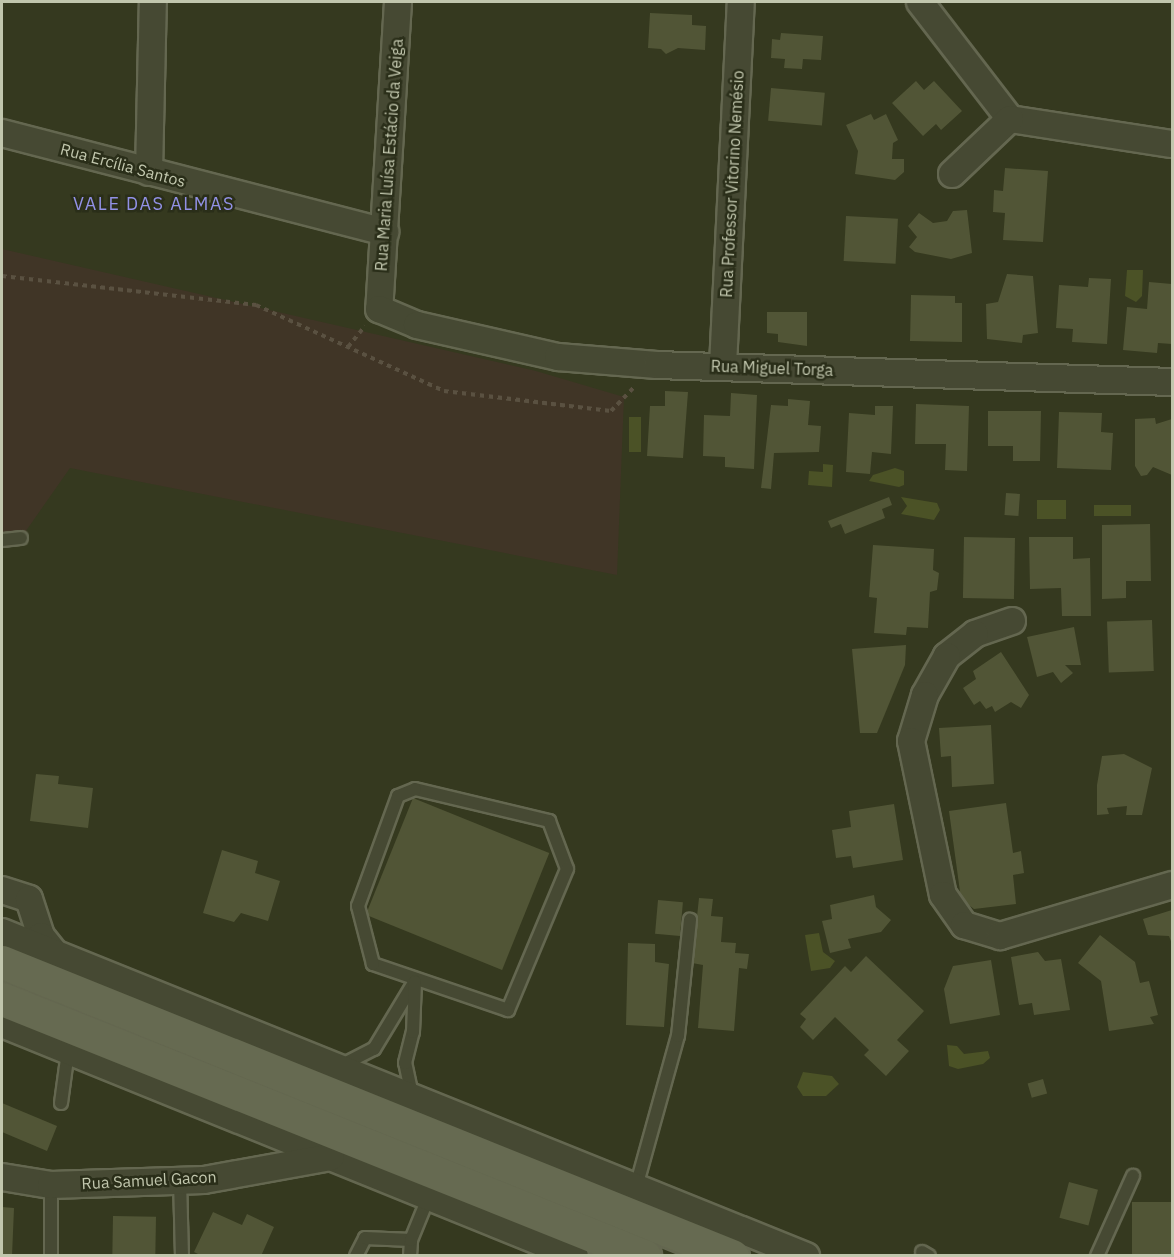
<!DOCTYPE html>
<meta charset="utf-8">
<style>
body{margin:0}
#map{position:relative;width:1174px;height:1257px;overflow:hidden;background:#35391f;font-family:"IBM Plex Sans",sans-serif}
div>[style]{position:absolute}
[style*='--x']{left:calc(var(--x)*1px);top:calc(var(--y)*1px);width:calc(var(--w)*1px);rotate:calc(var(--a)*1deg)}
.green>*{inset:0;background:#403526}
.water>*{inset:0;background:#4b5226;transform-origin:0 0}
.building>*{inset:0;background:#515536;transform-origin:0 0}
.path>*{height:4px;margin-top:-2px;transform-origin:0;background:repeating-linear-gradient(90deg,#5a5141 0 4.5px,transparent 0 9px)}
.roads{filter:drop-shadow(2px 0 #646750) drop-shadow(-2px 0 #646750) drop-shadow(0 2px #646750) drop-shadow(0 -2px #646750)}
.service>*{height:12px;margin:-6px;padding:0 6px;transform-origin:6px;border-radius:6px;background:#464933}
.minor>*{height:26px;margin:-13px;padding:0 13px;transform-origin:13px;border-radius:13px;background:#464933}
.primary>*{height:33px;margin:-16.5px;padding:0 16.5px;transform-origin:16.5px;border-radius:16.5px;background:#666a51}
span{translate:-50% -50%;white-space:nowrap;text-align:center;line-height:1.15;-webkit-text-stroke:5px #2a2e19;paint-order:stroke}
.street-label{font-size:16px;color:#c1c6ad}
.neighbourhood-label{font-size:18px;color:#9291e6;letter-spacing:1.5px}
.frame{position:absolute;inset:0;border:3px solid #c1c6ad;pointer-events:none}
</style>
<div id="map">
<div class="green">
<div style="clip-path:polygon(2px 249px,536px 371px,624px 397px,617px 575px,70px 468px,21px 538px,2px 540px)"></div>
</div>
<div class="water">
<div style="clip-path:polygon(1127px 270px,1143px 270px,1142px 296px,1136px 302px,1125px 296px)"></div>
<div style="left:629px;top:417px;width:12px;height:35px"></div>
<div style="clip-path:polygon(823px 464px,833px 465px,832px 487px,808px 485px,809px 471px,823px 472px)"></div>
<div style="clip-path:polygon(895px 468px,904px 471px,904px 485px,899px 487px,869px 481px,873px 475px)"></div>
<div style="clip-path:polygon(901px 497px,937px 503px,940px 510px,934px 520px,901px 514px,907px 506px)"></div>
<div style="left:1037px;top:500px;width:29px;height:19px"></div>
<div style="left:1094px;top:505px;width:37px;height:11px"></div>
<div style="clip-path:polygon(819px 933px,823px 952px,835px 961px,830px 968px,811px 971px,805px 935px)"></div>
<div style="clip-path:polygon(947px 1045px,957px 1046px,964px 1054px,988px 1051px,990px 1058px,983px 1064px,958px 1069px,949px 1066px)"></div>
<div style="clip-path:polygon(803px 1072px,832px 1076px,839px 1084px,826px 1096px,803px 1096px,797px 1087px)"></div>
</div>
<div class="building">
<div style="clip-path:polygon(650px 13px,692px 15px,692px 25px,706px 26px,705px 50px,678px 48px,666px 54px,661px 49px,648px 48px)"></div>
<div style="clip-path:polygon(781px 33px,823px 36px,821px 60px,803px 59px,802px 69px,784px 68px,785px 59px,771px 58px,772px 39px,780px 40px)"></div>
<div style="clip-path:polygon(916px 81px,924px 90px,934px 81px,962px 111px,941px 130px,936px 124px,923px 136px,892px 103px)"></div>
<div style="left:771px;top:88px;width:54px;height:33px;rotate:5deg"></div>
<div style="clip-path:polygon(871px 114px,874px 120px,886px 114px,898px 140px,893px 143px,892px 159px,904px 159px,904px 172px,895px 180px,855px 174px,858px 151px,846px 125px)"></div>
<div style="clip-path:polygon(1005px 168px,1048px 171px,1043px 242px,1003px 240px,1005px 213px,993px 212px,994px 190px,1003px 191px)"></div>
<div style="clip-path:polygon(967px 210px,972px 253px,951px 259px,915px 252px,909px 247px,917px 237px,908px 226px,919px 213px,933px 223px,947px 221px,953px 211px)"></div>
<div style="left:846px;top:216px;width:52px;height:45px;rotate:3deg"></div>
<div style="clip-path:polygon(1007px 274px,1033px 276px,1038px 333px,1023px 335px,1022px 343px,987px 339px,986px 304px,998px 302px)"></div>
<div style="clip-path:polygon(1089px 278px,1111px 279px,1107px 344px,1072px 342px,1073px 329px,1056px 328px,1059px 285px,1088px 287px)"></div>
<div style="clip-path:polygon(1149px 282px,1172px 284px,1172px 344px,1158px 343px,1157px 353px,1123px 350px,1127px 307px,1147px 309px)"></div>
<div style="clip-path:polygon(911px 295px,955px 296px,955px 303px,962px 303px,962px 342px,910px 341px)"></div>
<div style="clip-path:polygon(767px 312px,807px 312px,807px 346px,778px 342px,778px 334px,767px 333px)"></div>
<div style="clip-path:polygon(665px 391px,688px 392px,683px 458px,647px 456px,650px 406px,665px 406px)"></div>
<div style="clip-path:polygon(731px 393px,757px 395px,754px 469px,725px 467px,725px 457px,703px 456px,704px 415px,730px 416px)"></div>
<div style="clip-path:polygon(788px 399px,810px 401px,808px 425px,821px 426px,819px 452px,774px 453px,771px 489px,761px 488px,771px 405px,788px 406px)"></div>
<div style="clip-path:polygon(916px 404px,969px 406px,967px 471px,945px 470px,946px 444px,915px 444px)"></div>
<div style="clip-path:polygon(875px 406px,893px 406px,891px 454px,872px 452px,870px 474px,846px 472px,849px 413px,875px 415px)"></div>
<div style="clip-path:polygon(988px 411px,1041px 411px,1040px 461px,1013px 461px,1013px 446px,988px 446px)"></div>
<div style="clip-path:polygon(1059px 412px,1102px 413px,1101px 432px,1113px 433px,1111px 470px,1057px 468px)"></div>
<div style="clip-path:polygon(1155px 418px,1156px 424px,1172px 419px,1172px 475px,1153px 467px,1147px 475px,1141px 476px,1135px 466px,1135px 419px)"></div>
<div style="left:1006px;top:493px;width:14px;height:22px;rotate:4deg"></div>
<div style="clip-path:polygon(889px 497px,892px 505px,882px 509px,885px 518px,845px 534px,841px 524px,831px 528px,828px 521px)"></div>
<div style="clip-path:polygon(1150px 524px,1151px 581px,1126px 581px,1126px 598px,1102px 599px,1102px 525px)"></div>
<div style="left:964px;top:537px;width:51px;height:61px;rotate:1deg"></div>
<div style="clip-path:polygon(1029px 537px,1073px 537px,1073px 559px,1090px 558px,1091px 616px,1062px 616px,1061px 588px,1030px 589px)"></div>
<div style="clip-path:polygon(873px 545px,934px 549px,933px 570px,939px 573px,937px 590px,930px 592px,928px 628px,907px 627px,906px 635px,874px 633px,877px 598px,869px 597px)"></div>
<div style="left:1152px;top:620px;width:51px;height:45px;rotate:88deg"></div>
<div style="clip-path:polygon(1074px 627px,1081px 665px,1065px 665px,1073px 673px,1061px 683px,1053px 672px,1037px 677px,1027px 637px)"></div>
<div style="clip-path:polygon(906px 645px,905px 665px,877px 733px,860px 733px,852px 649px)"></div>
<div style="clip-path:polygon(1001px 652px,1029px 695px,1021px 708px,1011px 702px,995px 712px,992px 706px,986px 709px,980px 701px,974px 705px,963px 688px,976px 679px,973px 671px)"></div>
<div style="clip-path:polygon(991px 725px,994px 784px,952px 787px,951px 756px,941px 757px,939px 728px)"></div>
<div style="clip-path:polygon(1124px 754px,1152px 768px,1142px 815px,1126px 815px,1127px 806px,1107px 808px,1109px 814px,1097px 815px,1097px 785px,1102px 756px)"></div>
<div style="clip-path:polygon(36px 774px,59px 776px,58px 784px,93px 788px,88px 828px,30px 821px)"></div>
<div style="left:413px;top:798px;width:147px;height:126px;rotate:22deg"></div>
<div style="clip-path:polygon(1006px 803px,1013px 853px,1021px 851px,1024px 873px,1013px 875px,1016px 904px,974px 909px,961px 899px,949px 811px)"></div>
<div style="clip-path:polygon(894px 804px,903px 860px,853px 868px,851px 856px,836px 858px,832px 830px,851px 827px,849px 811px)"></div>
<div style="clip-path:polygon(222px 850px,258px 861px,255px 873px,280px 881px,268px 921px,241px 913px,234px 922px,203px 913px)"></div>
<div style="clip-path:polygon(874px 895px,876px 907px,891px 920px,881px 932px,848px 939px,851px 948px,830px 953px,822px 921px,832px 919px,830px 905px)"></div>
<div style="clip-path:polygon(699px 898px,713px 899px,711px 916px,723px 917px,721px 942px,736px 943px,735px 953px,749px 954px,747px 969px,739px 968px,734px 1031px,698px 1028px,703px 965px,692px 963px)"></div>
<div style="left:658px;top:900px;width:25px;height:34px;rotate:5deg"></div>
<div style="clip-path:polygon(1172px 910px,1172px 944px,1169px 936px,1148px 935px,1143px 919px)"></div>
<div style="clip-path:polygon(1100px 935px,1135px 962px,1140px 983px,1149px 981px,1158px 1015px,1150px 1017px,1154px 1024px,1109px 1031px,1101px 981px,1078px 963px)"></div>
<div style="clip-path:polygon(628px 943px,655px 944px,655px 962px,669px 964px,664px 1027px,626px 1025px)"></div>
<div style="clip-path:polygon(1038px 952px,1045px 961px,1061px 959px,1070px 1010px,1034px 1015px,1032px 1003px,1019px 1005px,1011px 957px)"></div>
<div style="clip-path:polygon(866px 956px,924px 1011px,897px 1040px,909px 1051px,886px 1076px,864px 1055px,869px 1050px,835px 1017px,813px 1040px,800px 1027px,806px 1019px,800px 1014px,845px 966px,851px 972px)"></div>
<div style="clip-path:polygon(991px 960px,1000px 1015px,950px 1024px,944px 989px,953px 966px)"></div>
<div style="left:1043px;top:1079px;width:15px;height:16px;rotate:74deg"></div>
<div style="clip-path:polygon(2px 1103px,57px 1126px,47px 1151px,2px 1132px)"></div>
<div style="left:1069px;top:1182px;width:30px;height:37px;rotate:15deg"></div>
<div style="left:1132px;top:1202px;width:40px;height:53px"></div>
<div style="clip-path:polygon(2px 1207px,14px 1208px,12px 1256px,2px 1256px)"></div>
<div style="clip-path:polygon(213px 1212px,242px 1225px,247px 1214px,274px 1227px,261px 1256px,202px 1256px,194px 1252px)"></div>
<div style="left:113px;top:1216px;width:43px;height:40px;rotate:1deg"></div>
</div>
<div class="path">
<div style="--x:2;--y:276;--w:256;--a:6.5"></div>
<div style="--x:256;--y:305;--w:207;--a:24.6"></div>
<div style="--x:444;--y:391;--w:168;--a:6.8"></div>
<div style="--x:611;--y:411;--w:35;--a:-46"></div>
<div style="--x:348;--y:347;--w:27;--a:-51"></div>
</div>
<div class="roads">
<div class="service">
<div style="--x:2;--y:540;--w:19;--a:-6"></div>
<div style="--x:415;--y:789;--w:138;--a:13.4"></div>
<div style="--x:549;--y:821;--w:51;--a:69.4"></div>
<div style="--x:567;--y:869;--w:153;--a:112.7"></div>
<div style="--x:508;--y:1010;--w:143;--a:-161.2"></div>
<div style="--x:373;--y:964;--w:60;--a:-104.5"></div>
<div style="--x:358;--y:906;--w:117;--a:-70"></div>
<div style="--x:398;--y:796;--w:18;--a:-22"></div>
<div style="--x:342;--y:1065;--w:36;--a:-27"></div>
<div style="--x:374;--y:1049;--w:79;--a:-58.9"></div>
<div style="--x:412;--y:1095;--w:33;--a:-102"></div>
<div style="--x:405;--y:1063;--w:32;--a:-76"></div>
<div style="--x:413;--y:1032;--w:50;--a:-87.7"></div>
<div style="--x:61;--y:1103;--w:52;--a:-82.3"></div>
<div style="--x:180;--y:1180;--w:76;--a:88.5"></div>
<div style="--x:51;--y:1185;--w:71;--a:90"></div>
<div style="--x:636;--y:1187;--w:157;--a:-74.5"></div>
<div style="--x:678;--y:1036;--w:117;--a:-84.1"></div>
<div style="--x:922;--y:1252;--w:8;--a:30"></div>
<div style="--x:356;--y:1256;--w:20;--a:-63"></div>
<div style="--x:365;--y:1238;--w:46;--a:2.5"></div>
<div style="--x:410;--y:1256;--w:16;--a:-86"></div>
<div style="--x:411;--y:1240;--w:48;--a:-67.8"></div>
<div style="--x:1097;--y:1256;--w:88;--a:-65.8"></div>
</div>
<div class="minor">
<div style="--x:398;--y:2;--w:308;--a:93.5"></div>
<div style="--x:379;--y:309;--w:41;--a:22.8"></div>
<div style="--x:417;--y:325;--w:145;--a:12.8"></div>
<div style="--x:558;--y:357;--w:99;--a:4.6"></div>
<div style="--x:657;--y:365;--w:515;--a:1.89"></div>
<div style="--x:920;--y:2;--w:148;--a:52.4"></div>
<div style="--x:1010;--y:119;--w:164;--a:8.8"></div>
<div style="--x:2;--y:133;--w:396;--a:14.5"></div>
<div style="--x:149;--y:172;--w:170;--a:-88.7"></div>
<div style="--x:952;--y:174;--w:80;--a:-43.5"></div>
<div style="--x:723;--y:366;--w:364;--a:-87.2"></div>
<div style="--x:1012;--y:621;--w:39;--a:161"></div>
<div style="--x:975;--y:634;--w:36;--a:142"></div>
<div style="--x:947;--y:656;--w:45;--a:119.4"></div>
<div style="--x:925;--y:695;--w:48;--a:106.9"></div>
<div style="--x:911;--y:741;--w:157;--a:78.3"></div>
<div style="--x:943;--y:895;--w:37;--a:55"></div>
<div style="--x:964;--y:925;--w:38;--a:17"></div>
<div style="--x:1000;--y:936;--w:179;--a:-16.5"></div>
<div style="--x:2;--y:890;--w:28;--a:18"></div>
<div style="--x:29;--y:899;--w:39;--a:72"></div>
<div style="--x:41;--y:936;--w:21;--a:51"></div>
<div style="--x:2;--y:932;--w:867;--a:21.95"></div>
<div style="--x:2;--y:1024;--w:618;--a:22.04"></div>
<div style="--x:2;--y:1177;--w:50;--a:9.3"></div>
<div style="--x:51;--y:1185;--w:153;--a:-1.9"></div>
<div style="--x:204;--y:1180;--w:129;--a:-10.3"></div>
</div>
<div class="primary">
<div style="--x:2;--y:962;--w:787;--a:21.94"></div>
<div style="--x:2;--y:999;--w:692;--a:21.82"></div>
</div>
</div>
<div class="street-label">
<span style="left:389px;top:155px;rotate:-86deg">Rua Maria Luísa Estácio da Veiga</span>
<span style="left:123px;top:165px;rotate:15deg">Rua Ercília Santos</span>
<span style="left:732px;top:184px;rotate:-87deg">Rua Professor Vitorino Nemésio</span>
<span style="left:772px;top:368px;rotate:2deg">Rua Miguel Torga</span>
<span style="left:149px;top:1180px;rotate:-3deg">Rua Samuel Gacon</span>
</div>
<div class="neighbourhood-label">
<span style="left:154px;top:204px">VALE DAS ALMAS</span>
</div>
<div class="frame"></div>
</div>
